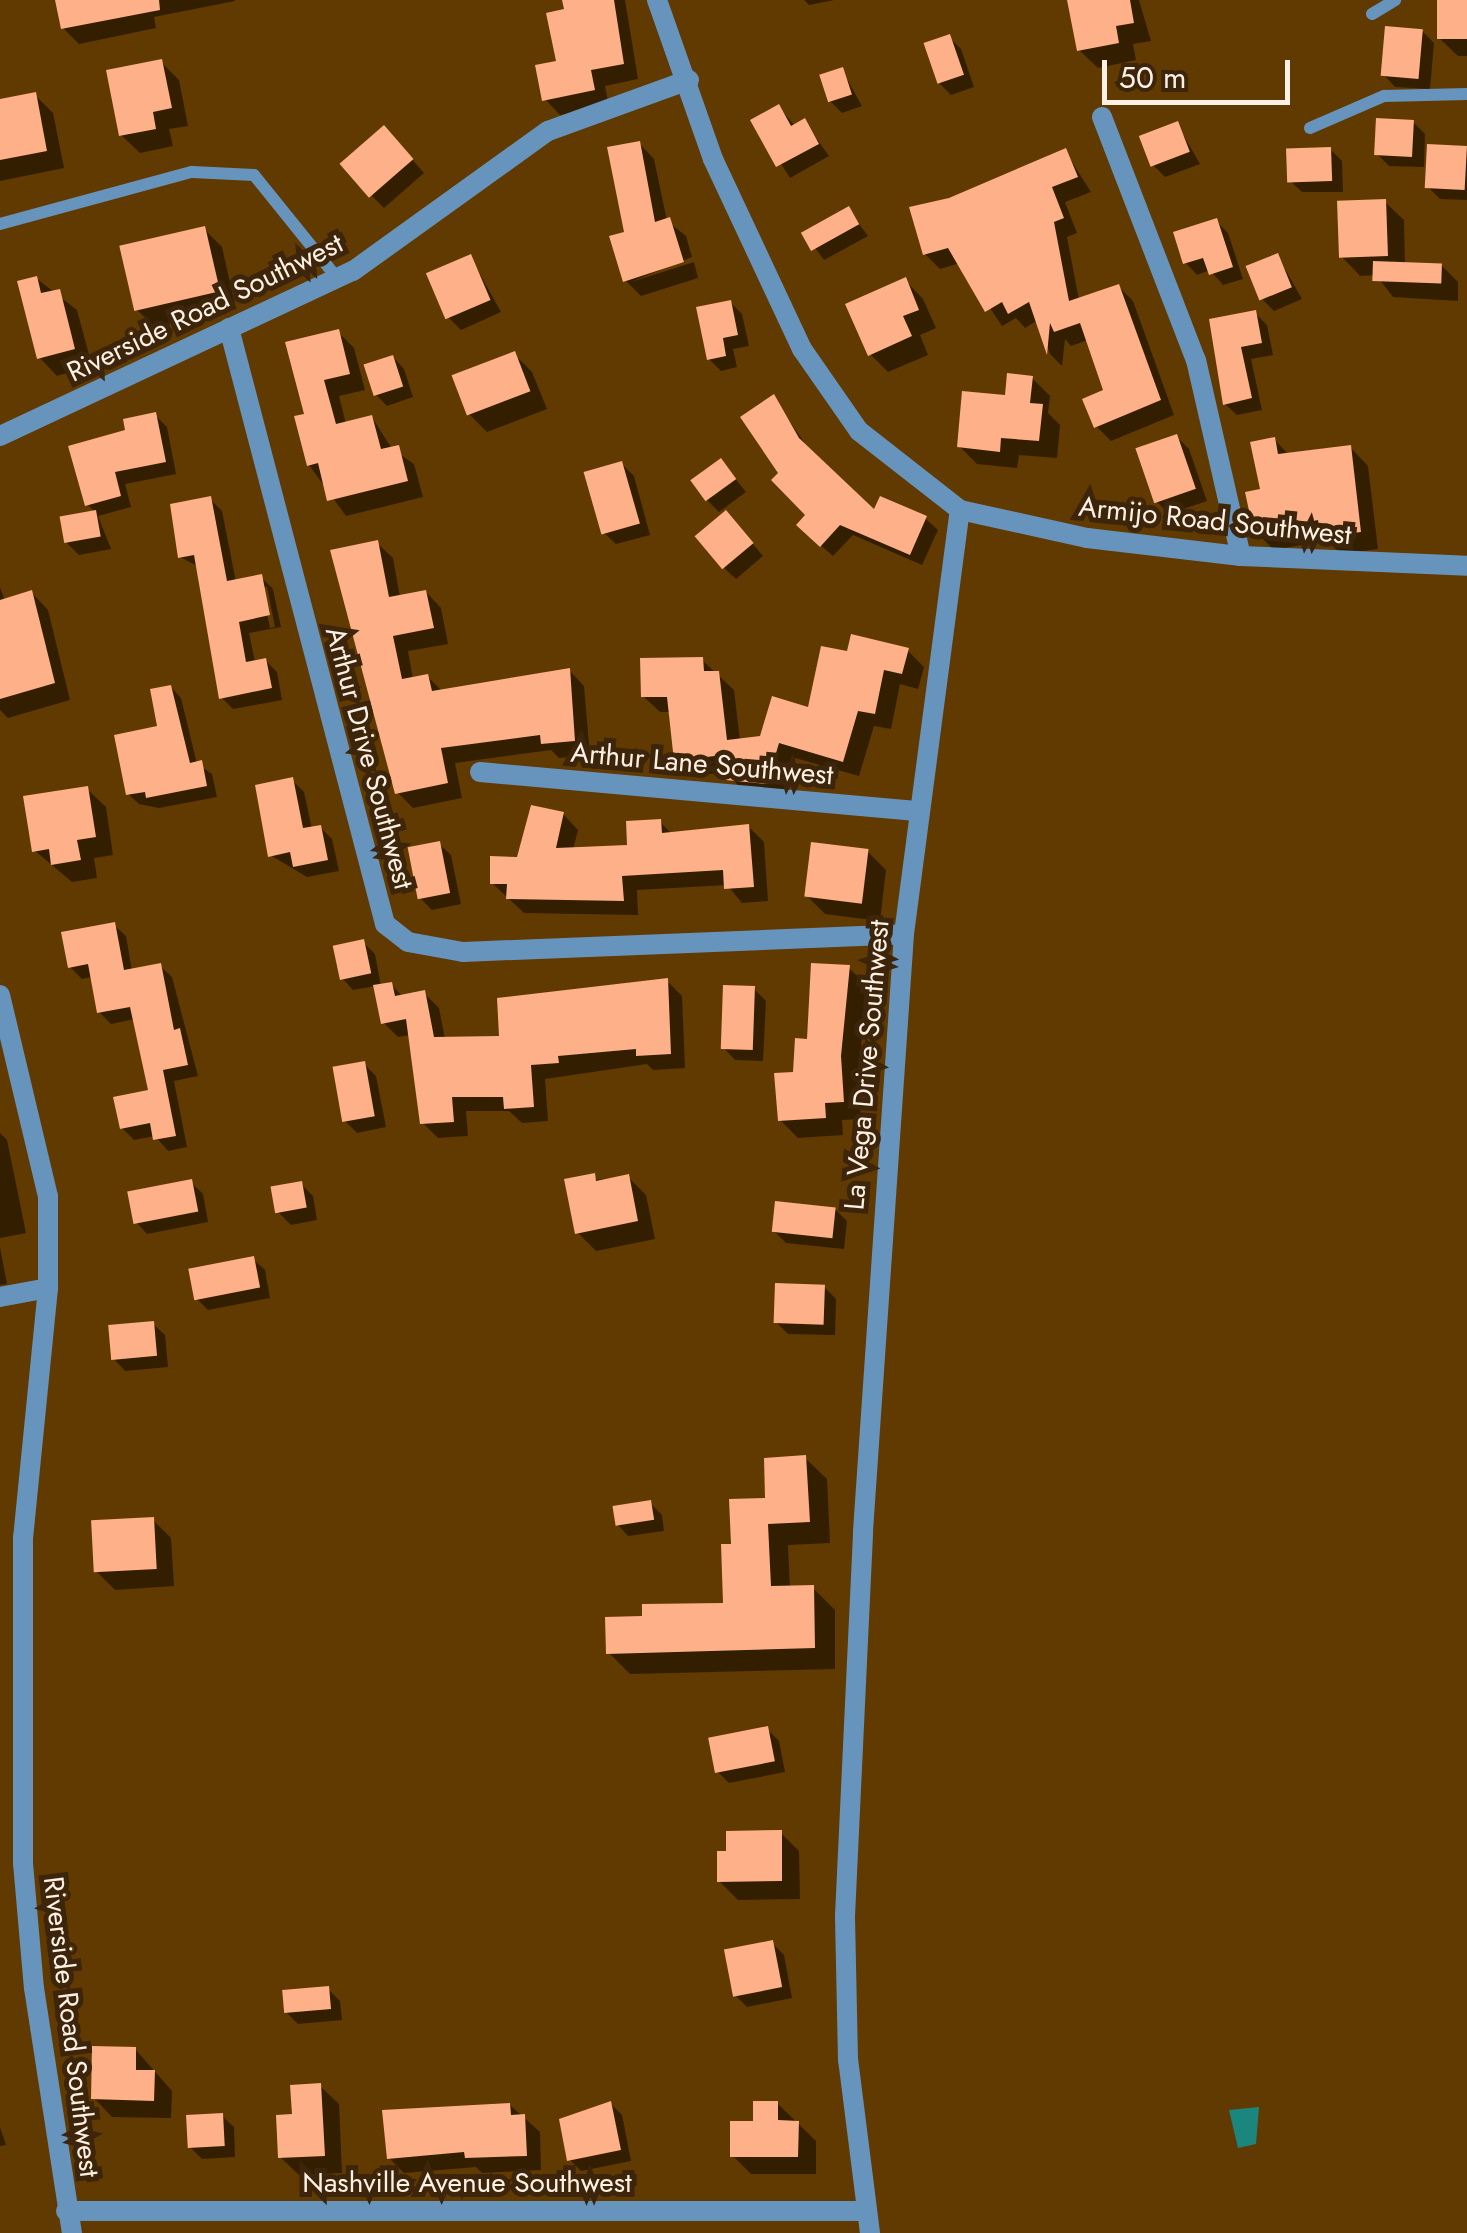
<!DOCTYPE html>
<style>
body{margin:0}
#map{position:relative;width:1467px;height:2233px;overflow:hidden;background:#613a01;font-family:Jost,sans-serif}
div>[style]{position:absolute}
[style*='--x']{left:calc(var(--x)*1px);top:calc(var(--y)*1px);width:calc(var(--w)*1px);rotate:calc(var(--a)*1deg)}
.water>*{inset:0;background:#1a867e}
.shadow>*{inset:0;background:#0007}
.building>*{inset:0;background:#feb089;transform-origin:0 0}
.lane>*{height:12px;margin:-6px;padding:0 6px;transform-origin:6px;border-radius:6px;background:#6794bd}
.street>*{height:20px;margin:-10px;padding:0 10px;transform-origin:10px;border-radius:10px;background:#6794bd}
span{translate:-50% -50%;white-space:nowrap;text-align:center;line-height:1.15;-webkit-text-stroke:10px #3c250a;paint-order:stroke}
.street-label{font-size:28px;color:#fdf0e4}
.scale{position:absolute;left:1102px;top:60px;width:188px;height:45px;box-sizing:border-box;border:5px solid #fdf0e4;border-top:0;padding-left:12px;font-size:30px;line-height:35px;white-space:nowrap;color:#fdf0e4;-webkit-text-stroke:8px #3c250a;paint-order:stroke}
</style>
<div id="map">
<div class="water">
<div style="clip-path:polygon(1259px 2107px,1256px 2144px,1238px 2148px,1229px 2110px)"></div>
</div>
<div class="shadow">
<div style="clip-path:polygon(58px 0,235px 0,235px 1px,154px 17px,156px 28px,79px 44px,63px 28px)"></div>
<div style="clip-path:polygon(565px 0,625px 0,638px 79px,605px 86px,609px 106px,560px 115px,545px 99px,559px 63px)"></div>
<div style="clip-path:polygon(804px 0,834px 0,809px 5px)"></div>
<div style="clip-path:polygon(1070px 0,1139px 0,1151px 41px,1133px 44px,1136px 60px,1098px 68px,1079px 50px)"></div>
<div style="clip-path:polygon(1467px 2px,1467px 56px,1458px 56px,1439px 38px)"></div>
<div style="clip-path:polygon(1422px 31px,1434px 43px,1430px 89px,1395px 87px,1384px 75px)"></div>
<div style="clip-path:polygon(949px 37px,961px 49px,974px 87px,951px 95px,939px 83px)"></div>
<div style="clip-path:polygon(161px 62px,179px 80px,188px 126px,169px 129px,173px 146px,140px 153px,121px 135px)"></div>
<div style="clip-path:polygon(842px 70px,862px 106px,842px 113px,830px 101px)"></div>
<div style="clip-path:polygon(35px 95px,53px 113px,64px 168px,0 181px,0 102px)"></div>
<div style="clip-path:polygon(779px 107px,795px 126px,804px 121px,829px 156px,790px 178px,754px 121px)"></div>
<div style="clip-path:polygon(1413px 122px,1425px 134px,1424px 167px,1389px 166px,1377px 154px)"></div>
<div style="clip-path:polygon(1177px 124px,1200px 164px,1165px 177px,1154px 166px)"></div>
<div style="clip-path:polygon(395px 140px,424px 173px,384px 208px,372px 196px)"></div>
<div style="clip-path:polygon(639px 143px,654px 159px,667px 221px,686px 236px,692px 257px,631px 282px,694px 262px,698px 278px,641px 296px,625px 280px)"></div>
<div style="clip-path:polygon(1330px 149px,1342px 161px,1343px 192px,1302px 192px,1290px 181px)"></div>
<div style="clip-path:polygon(1467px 149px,1467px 200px,1440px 199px,1428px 187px)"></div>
<div style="clip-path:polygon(1065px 151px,1091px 192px,1065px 202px,1077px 233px,1067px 237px,1079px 300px,1118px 286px,1133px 301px,1174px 415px,1111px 441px,1096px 426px,1106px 392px,1088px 340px,1071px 346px,1065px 339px,1062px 366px,1050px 354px,1038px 320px,1025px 328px,1016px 318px,1002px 326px,960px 263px,940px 269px,925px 254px,950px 200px)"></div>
<div style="clip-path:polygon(1385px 202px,1404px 220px,1405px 264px,1441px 265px,1458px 282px,1458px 301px,1393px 297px,1376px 275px,1360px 276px,1342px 257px)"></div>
<div style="clip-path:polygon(848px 209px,868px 236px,824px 260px,804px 233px)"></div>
<div style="clip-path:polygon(1216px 221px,1228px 233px,1243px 279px,1223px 285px,1210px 270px,1197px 275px,1186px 263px)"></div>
<div style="clip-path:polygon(204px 229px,222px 247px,236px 309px,155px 327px,136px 309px)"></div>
<div style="clip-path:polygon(1277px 255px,1302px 299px,1274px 311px,1262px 299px)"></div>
<div style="clip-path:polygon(470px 256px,501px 312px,461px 330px,449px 318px)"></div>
<div style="clip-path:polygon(36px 278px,77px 310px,92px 366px,57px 376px,39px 357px)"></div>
<div style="clip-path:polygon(905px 280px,923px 299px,936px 328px,920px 335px,928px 355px,888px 372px,870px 354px)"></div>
<div style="clip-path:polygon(730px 302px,742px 314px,749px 346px,733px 349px,737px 367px,721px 371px,709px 359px)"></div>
<div style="clip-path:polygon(1255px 313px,1267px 325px,1273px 355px,1251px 359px,1262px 410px,1237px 415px,1225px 404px,1212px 321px)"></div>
<div style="clip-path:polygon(338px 332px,354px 348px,365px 390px,339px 396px,346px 424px,372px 417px,392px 449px,414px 464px,423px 497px,346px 516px,309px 465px,307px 416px)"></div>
<div style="clip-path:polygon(514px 354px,532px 372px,547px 409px,487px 432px,469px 414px)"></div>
<div style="clip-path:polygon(393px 357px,404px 369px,413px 397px,387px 406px,375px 394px)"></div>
<div style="clip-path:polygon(1032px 378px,1050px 396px,1048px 413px,1060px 425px,1057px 458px,1019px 455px,1017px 468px,977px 464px,959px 446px)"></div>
<div style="clip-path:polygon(773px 397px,810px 451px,875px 513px,926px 519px,938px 530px,922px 565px,853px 535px,833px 556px,811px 537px,809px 515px,781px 473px)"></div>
<div style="clip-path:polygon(155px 415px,167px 427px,176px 474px,125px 484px,131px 507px,98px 516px,111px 549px,79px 555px,67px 543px,96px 513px,87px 504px,128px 432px)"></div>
<div style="clip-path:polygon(1177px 437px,1189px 449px,1207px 501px,1169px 514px,1157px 502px)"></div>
<div style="clip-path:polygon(1274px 439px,1289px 455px,1350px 447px,1368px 466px,1378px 549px,1341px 554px,1327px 540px,1274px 550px,1256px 532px)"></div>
<div style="clip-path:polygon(721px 461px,746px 492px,719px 512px,707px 500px)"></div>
<div style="clip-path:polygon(622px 464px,634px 476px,650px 535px,616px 544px,604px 533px)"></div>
<div style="clip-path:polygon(evenodd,210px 499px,222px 511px,236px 582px,261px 577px,273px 589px,281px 627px,249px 633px,255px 662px,265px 660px,277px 672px,282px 700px,233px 709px,221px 697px,199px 567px,180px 557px,210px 499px,262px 587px,267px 587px,275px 627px,270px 628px,262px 587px)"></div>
<div style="clip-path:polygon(737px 525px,763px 556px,736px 579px,724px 568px)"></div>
<div style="clip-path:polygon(377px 543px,393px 558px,400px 597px,426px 592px,441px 608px,448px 644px,408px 651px,413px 679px,427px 676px,443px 692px,569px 670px,584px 686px,590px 756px,559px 758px,551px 750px,455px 763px,462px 798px,413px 808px,397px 792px)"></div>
<div style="clip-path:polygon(0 587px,5px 601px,32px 593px,48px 610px,70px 700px,8px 718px,0 710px)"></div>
<div style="clip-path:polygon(907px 650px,924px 667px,918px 689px,900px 684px,891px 729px,874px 726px,859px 776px,795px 758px,783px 799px,745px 795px,728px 772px,692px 776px,676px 760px,671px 712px,660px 712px,643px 696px,702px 660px,734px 690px,740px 741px,762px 739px,810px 710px,849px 654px)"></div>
<div style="clip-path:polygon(171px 687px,181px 698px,197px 764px,212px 774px,217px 797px,159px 808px,139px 804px,128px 794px,160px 728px)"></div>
<div style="clip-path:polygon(292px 780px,304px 792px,312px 829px,321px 828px,332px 839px,339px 871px,307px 877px,270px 855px)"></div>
<div style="clip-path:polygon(87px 789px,106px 807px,113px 855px,94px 858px,97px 878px,72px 882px,34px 850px)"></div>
<div style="clip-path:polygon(563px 814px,578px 830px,573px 850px,630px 847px,660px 822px,673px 835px,749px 827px,764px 842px,768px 901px,742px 903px,727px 885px,637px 890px,638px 915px,524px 913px,492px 883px)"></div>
<div style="clip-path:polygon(439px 844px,451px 855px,461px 904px,432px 910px,420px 898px)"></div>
<div style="clip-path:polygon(868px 852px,886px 870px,880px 921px,825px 914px,807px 896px)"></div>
<div style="clip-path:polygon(114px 925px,126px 936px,132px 971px,160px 966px,172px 977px,198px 1076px,174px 1081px,187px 1147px,168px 1151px,155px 1136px,134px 1140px,122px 1128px,151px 1092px,135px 1019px,111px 1024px,99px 1012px,92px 977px,82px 979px,70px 967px)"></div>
<div style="clip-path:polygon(363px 942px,375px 954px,381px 986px,391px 984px,403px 997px,424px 993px,439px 1008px,445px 1039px,502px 1038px,667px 981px,682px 996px,685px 1068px,653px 1070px,647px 1064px,545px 1079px,548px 1121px,522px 1123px,509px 1111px,466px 1111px,468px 1136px,438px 1138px,423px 1123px,411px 1035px,398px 1037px,383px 1022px,376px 986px,353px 990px,342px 978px)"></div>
<div style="clip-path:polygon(849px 968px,867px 986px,858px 1076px,861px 1119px,842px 1120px,843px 1135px,798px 1138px,780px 1120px,809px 1042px)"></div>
<div style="clip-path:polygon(754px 989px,766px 1001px,763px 1061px,735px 1060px,724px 1048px)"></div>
<div style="clip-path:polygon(364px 1064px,376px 1076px,386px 1127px,357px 1133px,345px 1121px)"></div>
<div style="clip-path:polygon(0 1133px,7px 1140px,26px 1233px,0 1238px)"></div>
<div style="clip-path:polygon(628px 1177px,646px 1195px,655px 1239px,596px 1251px,578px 1233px,567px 1182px)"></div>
<div style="clip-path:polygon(191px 1182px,203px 1194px,208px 1222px,147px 1234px,136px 1222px)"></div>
<div style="clip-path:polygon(301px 1184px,313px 1196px,317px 1220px,291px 1225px,279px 1213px)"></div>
<div style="clip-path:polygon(835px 1209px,847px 1221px,844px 1249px,786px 1243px,774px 1231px)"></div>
<div style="clip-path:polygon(0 1247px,7px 1284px,0 1285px)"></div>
<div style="clip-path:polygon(253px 1259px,265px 1270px,270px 1298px,208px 1310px,196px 1298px)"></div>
<div style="clip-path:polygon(824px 1287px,836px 1299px,835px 1335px,788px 1334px,776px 1322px)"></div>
<div style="clip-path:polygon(153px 1324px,165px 1335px,168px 1367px,125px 1371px,114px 1359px)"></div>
<div style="clip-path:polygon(805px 1458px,827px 1479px,830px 1543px,788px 1545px,790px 1588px,813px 1588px,835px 1610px,835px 1669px,630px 1674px,608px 1652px,645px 1619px,726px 1605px,734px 1546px)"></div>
<div style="clip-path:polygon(650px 1503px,662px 1515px,664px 1531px,628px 1536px,617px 1524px)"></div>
<div style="clip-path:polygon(153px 1520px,171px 1538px,174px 1586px,115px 1590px,96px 1571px)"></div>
<div style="clip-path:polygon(767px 1729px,779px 1741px,785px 1772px,729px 1783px,717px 1771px)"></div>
<div style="clip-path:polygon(781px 1833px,799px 1851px,800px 1899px,738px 1900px,719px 1881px)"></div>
<div style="clip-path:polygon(772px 1943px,784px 1955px,792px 1998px,747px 2007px,735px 1995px)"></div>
<div style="clip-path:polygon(328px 1989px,340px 2001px,342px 2020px,298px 2024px,286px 2012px)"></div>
<div style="clip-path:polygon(135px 2049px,172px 2091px,171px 2118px,112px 2117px,94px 2098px)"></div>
<div style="clip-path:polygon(320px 2086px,339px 2104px,342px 2173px,299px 2175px,280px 2157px,294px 2116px)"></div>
<div style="clip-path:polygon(777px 2103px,816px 2141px,816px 2174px,751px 2174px,733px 2156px)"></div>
<div style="clip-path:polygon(611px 2104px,622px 2115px,631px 2161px,581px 2171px,569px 2159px)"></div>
<div style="clip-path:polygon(510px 2105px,540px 2132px,541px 2170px,482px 2173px,476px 2167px,404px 2173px,389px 2158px)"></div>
<div style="clip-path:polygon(222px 2116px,234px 2127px,235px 2157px,202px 2159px,190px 2147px)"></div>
<div style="clip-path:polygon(0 2127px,6px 2145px,0 2146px)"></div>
</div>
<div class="building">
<div style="clip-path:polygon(55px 0,159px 0,160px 10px,61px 29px)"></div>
<div style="clip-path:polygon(562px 0,614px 0,624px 64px,591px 70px,595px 90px,542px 101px,535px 65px,556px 61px,546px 13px,564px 9px)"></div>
<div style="clip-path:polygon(1067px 0,1130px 0,1134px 23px,1116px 26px,1119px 43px,1077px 51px)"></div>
<div style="left:1437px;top:0;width:30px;height:39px"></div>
<div style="left:1385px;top:26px;width:38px;height:50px;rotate:5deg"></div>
<div style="left:950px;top:34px;width:43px;height:28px;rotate:71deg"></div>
<div style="clip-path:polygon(162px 59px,172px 108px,153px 112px,156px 129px,119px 136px,106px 70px)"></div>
<div style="left:843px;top:67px;width:29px;height:25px;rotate:72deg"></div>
<div style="clip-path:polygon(36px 92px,47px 151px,0 160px,0 99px)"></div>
<div style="clip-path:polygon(779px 104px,791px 126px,805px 118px,819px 144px,776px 167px,750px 120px)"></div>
<div style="left:1376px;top:118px;width:38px;height:37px;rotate:3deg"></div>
<div style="left:1178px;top:121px;width:33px;height:42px;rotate:69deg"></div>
<div style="left:384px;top:125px;width:45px;height:59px;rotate:49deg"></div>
<div style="clip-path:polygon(640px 141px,655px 222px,670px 217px,684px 262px,623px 282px,609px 236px,624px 232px,607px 147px)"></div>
<div style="left:1427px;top:144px;width:40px;height:44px;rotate:3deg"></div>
<div style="left:1331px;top:147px;width:34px;height:45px;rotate:88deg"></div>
<div style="clip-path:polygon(1066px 148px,1078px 177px,1052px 187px,1064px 218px,1054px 222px,1069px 301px,1119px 284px,1161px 400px,1094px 428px,1082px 399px,1103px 390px,1080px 323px,1054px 332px,1050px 323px,1047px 355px,1029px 302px,1008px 314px,1002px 302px,985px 312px,948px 248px,923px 255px,909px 207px,949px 198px)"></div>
<div style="left:1386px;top:199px;width:57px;height:49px;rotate:88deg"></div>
<div style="left:849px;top:206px;width:21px;height:55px;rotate:61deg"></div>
<div style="clip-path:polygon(1217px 218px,1233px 267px,1209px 275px,1203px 258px,1183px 264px,1173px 232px)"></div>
<div style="left:205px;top:226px;width:67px;height:88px;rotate:77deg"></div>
<div style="left:1278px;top:253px;width:37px;height:35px;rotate:68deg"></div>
<div style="left:471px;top:254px;width:50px;height:49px;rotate:67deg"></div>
<div style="left:1373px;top:261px;width:69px;height:20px;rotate:2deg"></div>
<div style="clip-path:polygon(37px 276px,41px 293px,60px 289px,75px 349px,37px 359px,17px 281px)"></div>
<div style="clip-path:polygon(906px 277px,919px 310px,903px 316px,912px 336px,868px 356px,845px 304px)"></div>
<div style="clip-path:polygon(731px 300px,738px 335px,723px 338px,726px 356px,707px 360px,696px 307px)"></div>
<div style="clip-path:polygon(1256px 310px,1262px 343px,1241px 347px,1252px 398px,1223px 405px,1209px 319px)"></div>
<div style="clip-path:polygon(339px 329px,350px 374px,324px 380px,336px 424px,372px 415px,381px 449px,399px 445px,408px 481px,327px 501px,318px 463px,307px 466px,294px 416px,304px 414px,285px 342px)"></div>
<div style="left:515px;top:351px;width:43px;height:68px;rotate:69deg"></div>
<div style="left:393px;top:355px;width:33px;height:31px;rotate:72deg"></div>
<div style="clip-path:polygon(1007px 373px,1033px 376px,1030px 403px,1043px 404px,1039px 441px,1001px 438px,1000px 452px,957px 447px,962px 391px,1005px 395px)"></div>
<div style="clip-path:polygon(774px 394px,799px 438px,874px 509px,880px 496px,927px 516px,910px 555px,840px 525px,820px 547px,796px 525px,805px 515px,771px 480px,778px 473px,740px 417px)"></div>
<div style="clip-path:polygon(156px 412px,166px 462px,115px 472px,121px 496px,85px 506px,68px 446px,125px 430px,123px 419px)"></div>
<div style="left:1177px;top:434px;width:58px;height:44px;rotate:71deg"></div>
<div style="clip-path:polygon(1275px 437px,1278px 454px,1351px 445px,1361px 532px,1320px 537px,1318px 520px,1254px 534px,1245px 492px,1260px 489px,1250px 442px)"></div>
<div style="left:721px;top:458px;width:26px;height:38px;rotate:54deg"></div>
<div style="left:622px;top:461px;width:65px;height:40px;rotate:74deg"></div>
<div style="clip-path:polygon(211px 496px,227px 581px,262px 574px,270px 615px,239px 622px,246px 662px,266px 658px,272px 688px,219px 699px,194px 555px,178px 558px,170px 504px)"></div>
<div style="left:96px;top:510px;width:27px;height:37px;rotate:80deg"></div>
<div style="left:726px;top:510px;width:43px;height:41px;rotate:50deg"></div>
<div style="clip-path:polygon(378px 540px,389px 597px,426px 590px,434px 628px,393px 636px,402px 679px,428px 674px,432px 691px,570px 668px,575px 741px,541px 744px,540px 735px,441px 748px,448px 783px,395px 794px,330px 550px)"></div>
<div style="clip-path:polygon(32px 590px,55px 683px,0 699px,0 600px)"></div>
<div style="clip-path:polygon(851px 634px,909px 648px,902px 674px,884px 670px,875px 714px,858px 711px,843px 762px,779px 743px,767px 784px,726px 780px,723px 755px,674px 761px,667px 697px,641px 697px,640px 658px,703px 657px,704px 671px,719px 671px,727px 740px,760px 736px,772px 696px,808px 707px,821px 646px,847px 651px)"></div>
<div style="clip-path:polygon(171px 685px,190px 763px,202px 760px,207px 786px,146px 798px,145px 792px,126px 795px,114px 735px,157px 726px,150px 689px)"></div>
<div style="clip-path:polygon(293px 777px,303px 828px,321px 825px,328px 860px,293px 867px,290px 852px,268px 857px,255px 785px)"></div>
<div style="clip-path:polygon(88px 786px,96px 837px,77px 840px,81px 860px,51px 865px,49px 849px,32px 852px,23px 796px)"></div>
<div style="clip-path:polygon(531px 805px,564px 812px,556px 848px,627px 845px,626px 821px,661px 819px,662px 833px,749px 824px,754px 887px,724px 889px,723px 870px,622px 876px,624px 901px,506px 899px,507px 884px,490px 884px,490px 856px,517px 857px)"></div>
<div style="left:440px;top:841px;width:53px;height:33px;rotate:79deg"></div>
<div style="left:811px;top:842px;width:58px;height:55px;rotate:7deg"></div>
<div style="clip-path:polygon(115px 922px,124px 970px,161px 963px,174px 1030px,180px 1028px,188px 1065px,163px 1070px,176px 1136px,153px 1140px,150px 1123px,120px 1129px,113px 1097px,148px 1090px,130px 1007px,97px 1013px,88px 964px,68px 968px,61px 932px)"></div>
<div style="left:364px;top:939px;width:35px;height:32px;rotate:78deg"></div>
<div style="clip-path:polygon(811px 963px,850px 965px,841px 1056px,844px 1102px,825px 1103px,826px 1118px,778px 1121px,774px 1073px,793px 1072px,795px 1038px,807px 1039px)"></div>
<div style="clip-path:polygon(668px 978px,671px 1054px,636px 1056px,636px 1049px,558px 1056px,559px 1063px,531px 1065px,534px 1107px,504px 1109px,503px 1097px,452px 1097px,454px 1122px,420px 1124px,406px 1019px,381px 1024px,373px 985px,392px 982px,395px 996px,425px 990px,434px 1037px,499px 1036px,497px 998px)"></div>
<div style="left:723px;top:985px;width:32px;height:64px;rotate:2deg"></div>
<div style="left:365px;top:1061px;width:56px;height:33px;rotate:80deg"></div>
<div style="clip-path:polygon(595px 1173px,596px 1181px,629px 1174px,638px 1221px,575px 1234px,564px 1179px)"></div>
<div style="left:192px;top:1179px;width:33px;height:66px;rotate:79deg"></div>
<div style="left:302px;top:1181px;width:27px;height:32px;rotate:80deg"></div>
<div style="left:775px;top:1201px;width:61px;height:31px;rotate:6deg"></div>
<div style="left:254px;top:1256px;width:32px;height:67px;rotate:79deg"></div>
<div style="left:775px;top:1283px;width:50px;height:40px;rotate:2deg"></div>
<div style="left:154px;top:1321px;width:35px;height:46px;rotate:85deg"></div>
<div style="clip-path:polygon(806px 1455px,810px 1522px,768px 1524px,771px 1586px,814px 1585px,815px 1648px,606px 1654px,605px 1617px,642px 1616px,642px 1604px,723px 1603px,721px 1544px,731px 1544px,729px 1499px,765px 1498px,764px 1458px)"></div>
<div style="left:651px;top:1500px;width:20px;height:39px;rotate:81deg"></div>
<div style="left:154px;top:1517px;width:52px;height:63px;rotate:87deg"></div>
<div style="left:768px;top:1726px;width:36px;height:61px;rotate:79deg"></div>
<div style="clip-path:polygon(782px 1830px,782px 1881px,717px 1882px,717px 1851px,726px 1851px,726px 1831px)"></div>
<div style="left:773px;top:1940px;width:48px;height:50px;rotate:79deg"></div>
<div style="left:329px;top:1986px;width:23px;height:47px;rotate:85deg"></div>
<div style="clip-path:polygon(92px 2046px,136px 2047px,136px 2070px,155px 2070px,154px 2101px,91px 2099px)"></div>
<div style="clip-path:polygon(321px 2083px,325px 2156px,278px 2158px,276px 2115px,292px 2114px,290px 2085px)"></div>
<div style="clip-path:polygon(611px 2101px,621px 2150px,567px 2161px,559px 2119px)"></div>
<div style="clip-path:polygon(753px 2101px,778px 2101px,778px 2120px,799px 2121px,798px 2157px,730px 2157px,730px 2121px,753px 2121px)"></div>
<div style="clip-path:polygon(510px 2103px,511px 2115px,525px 2114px,527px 2156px,465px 2158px,464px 2152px,387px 2159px,382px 2110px)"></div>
<div style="left:223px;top:2113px;width:33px;height:37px;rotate:87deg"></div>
</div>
<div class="lane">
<div style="--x:1372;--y:14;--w:27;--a:-31"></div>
<div style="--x:1310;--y:128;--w:81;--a:-23.4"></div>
<div style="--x:1384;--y:96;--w:83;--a:-1.4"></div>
<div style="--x:0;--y:224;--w:199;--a:-15.2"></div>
<div style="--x:192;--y:172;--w:62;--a:2.8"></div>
<div style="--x:254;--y:175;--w:132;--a:51.1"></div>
</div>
<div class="street">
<div style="--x:657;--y:0;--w:169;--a:70.6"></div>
<div style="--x:713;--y:159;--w:210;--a:64.9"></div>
<div style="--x:802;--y:349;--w:100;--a:55.2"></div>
<div style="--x:859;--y:431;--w:128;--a:38"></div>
<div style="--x:960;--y:510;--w:130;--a:12.4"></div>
<div style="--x:1087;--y:538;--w:155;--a:6.7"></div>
<div style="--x:1241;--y:556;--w:226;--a:2.5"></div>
<div style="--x:1102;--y:117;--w:261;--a:68.9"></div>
<div style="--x:1196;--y:360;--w:201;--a:77.1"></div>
<div style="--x:229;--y:328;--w:616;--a:75.33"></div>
<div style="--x:385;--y:924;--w:29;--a:38"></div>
<div style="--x:408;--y:942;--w:56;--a:10.3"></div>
<div style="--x:463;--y:952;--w:441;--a:-2.3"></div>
<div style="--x:0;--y:436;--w:390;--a:-25.1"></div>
<div style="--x:353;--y:271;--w:240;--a:-35.7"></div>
<div style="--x:548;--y:131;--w:150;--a:-19.9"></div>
<div style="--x:480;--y:772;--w:441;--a:5.1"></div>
<div style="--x:0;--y:995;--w:207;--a:76.6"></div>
<div style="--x:48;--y:1196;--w:92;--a:90"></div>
<div style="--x:48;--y:1288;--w:250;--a:95.7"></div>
<div style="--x:23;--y:1537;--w:326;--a:90"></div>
<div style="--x:23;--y:1863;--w:125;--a:85"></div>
<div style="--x:34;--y:1988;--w:248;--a:81.2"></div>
<div style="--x:0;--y:1297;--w:49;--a:-10.6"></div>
<div style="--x:66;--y:2211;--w:801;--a:0"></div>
<div style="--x:870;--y:2233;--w:174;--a:-97.2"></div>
<div style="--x:848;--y:2060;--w:144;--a:-91.2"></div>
<div style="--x:845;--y:1916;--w:385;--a:-87.3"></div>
<div style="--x:863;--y:1531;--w:598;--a:-86.07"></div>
<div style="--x:904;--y:934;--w:428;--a:-82.5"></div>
</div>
<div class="street-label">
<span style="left:205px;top:308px;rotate:-26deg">Riverside Road Southwest</span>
<span style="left:1215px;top:521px;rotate:6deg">Armijo Road Southwest</span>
<span style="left:369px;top:758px;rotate:75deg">Arthur Drive Southwest</span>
<span style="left:702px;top:764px;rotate:5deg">Arthur Lane Southwest</span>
<span style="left:867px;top:1065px;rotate:-85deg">La Vega Drive Southwest</span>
<span style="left:71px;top:2027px;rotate:83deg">Riverside Road Southwest</span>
<span style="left:467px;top:2183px">Nashville Avenue Southwest</span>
</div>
<div class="scale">50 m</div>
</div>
